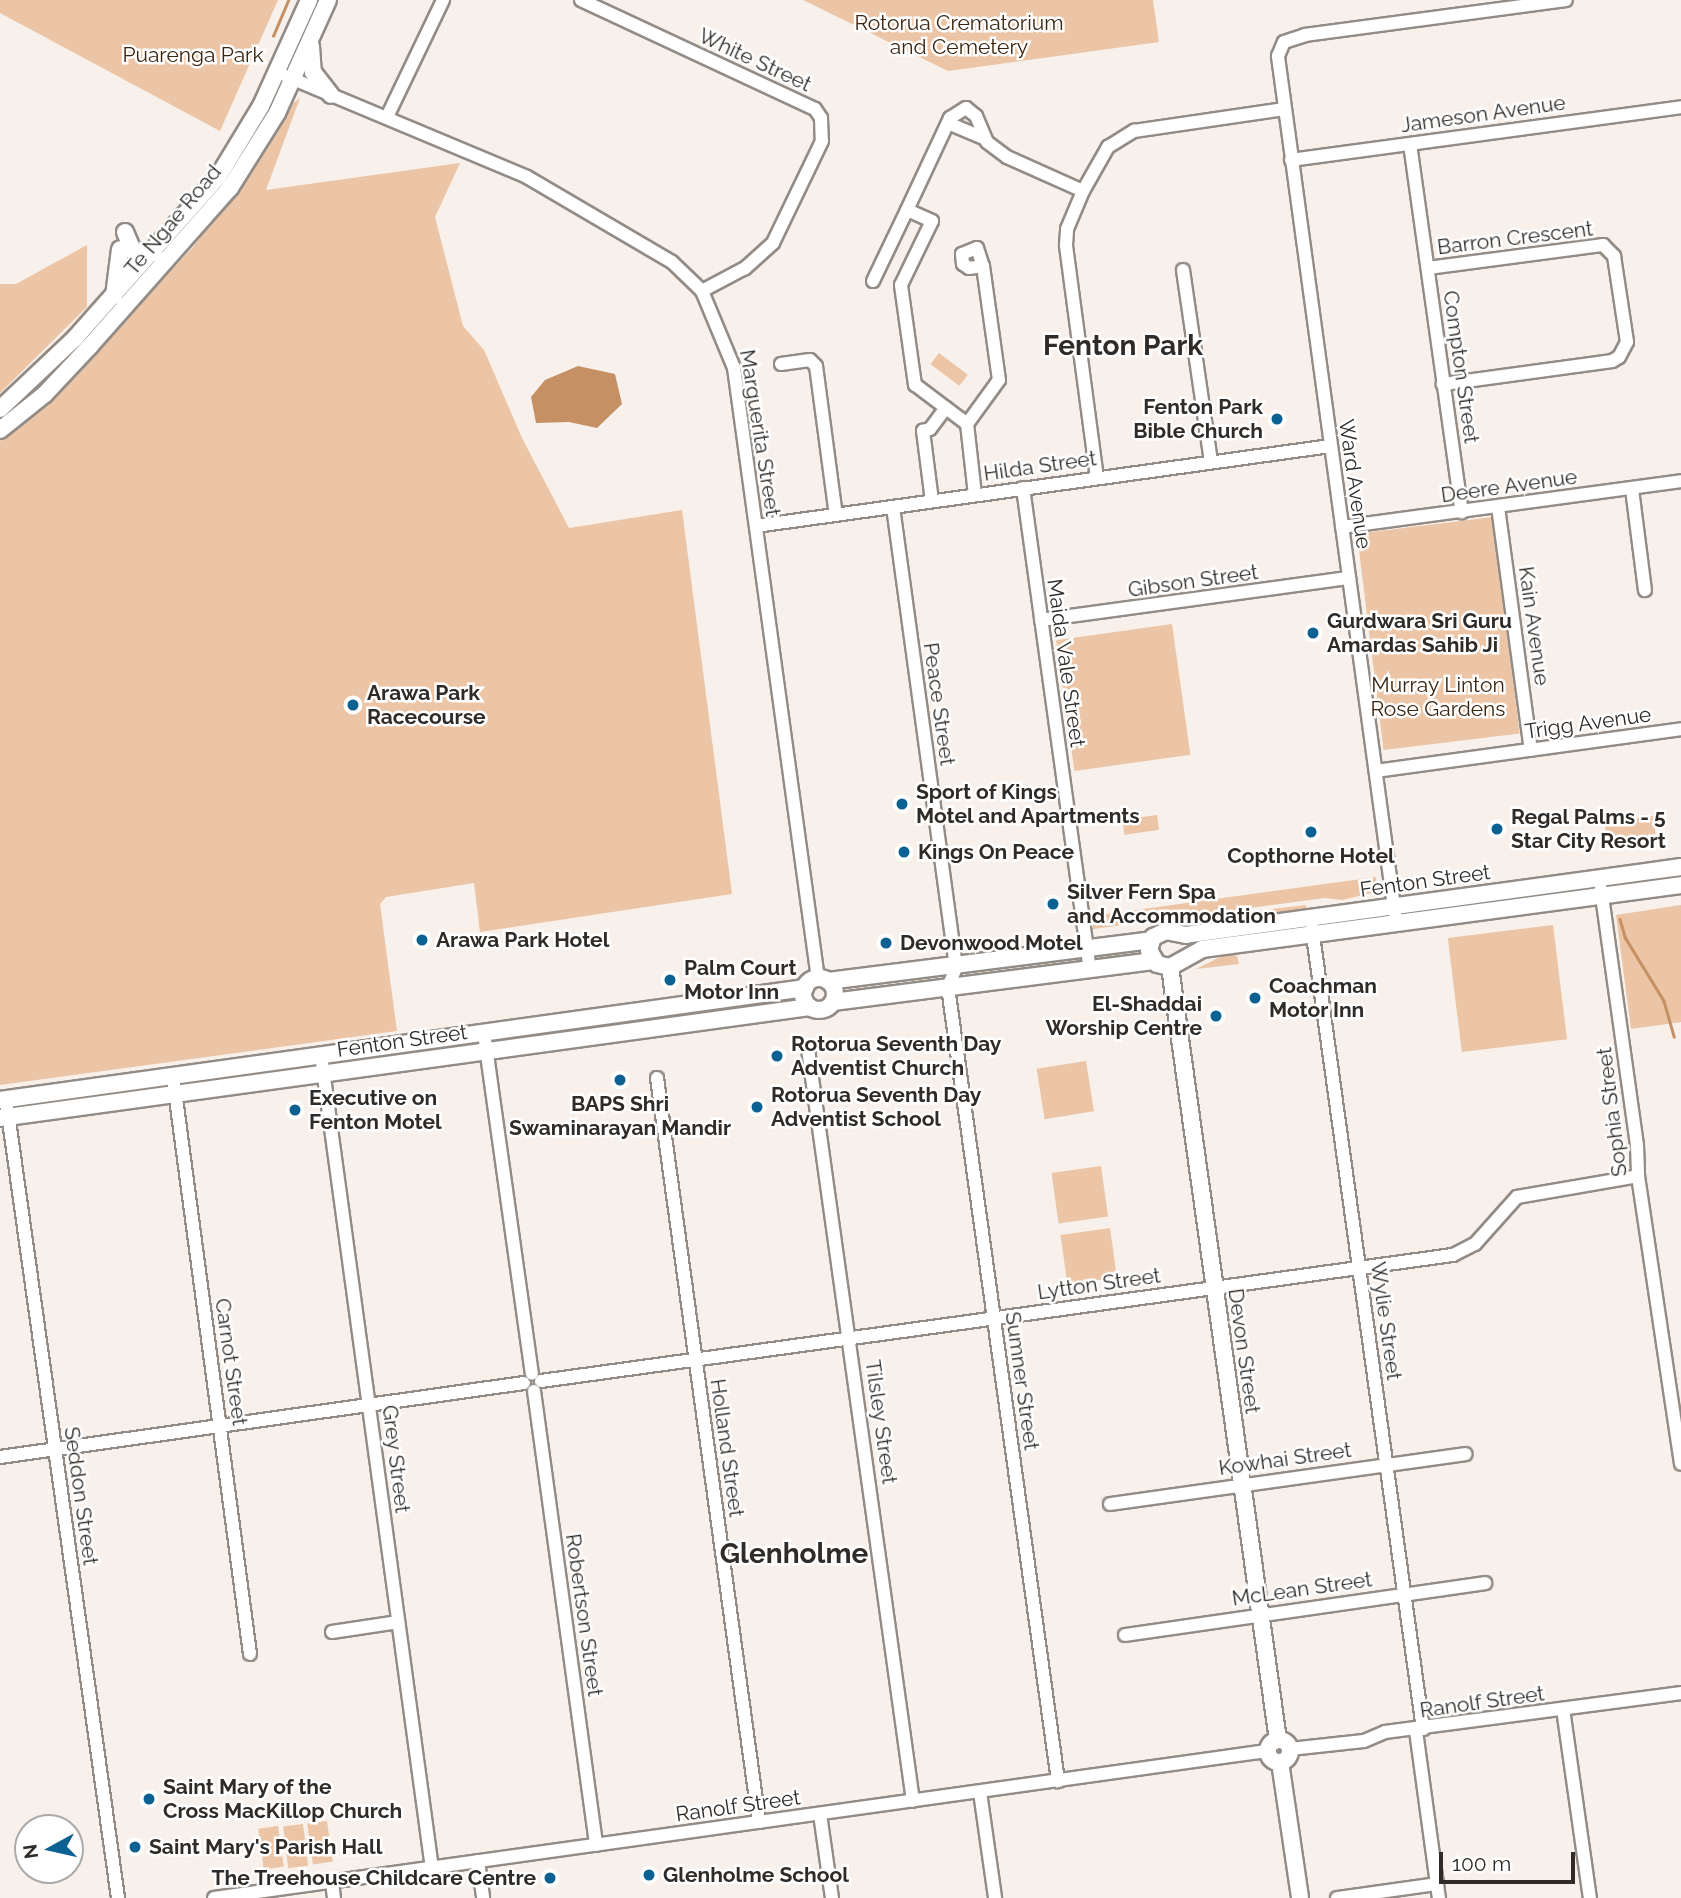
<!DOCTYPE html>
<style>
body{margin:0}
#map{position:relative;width:1681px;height:1898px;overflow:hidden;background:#f8f0ea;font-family:Raleway,sans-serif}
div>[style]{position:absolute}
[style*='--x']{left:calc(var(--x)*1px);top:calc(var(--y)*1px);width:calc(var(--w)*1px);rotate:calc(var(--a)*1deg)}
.green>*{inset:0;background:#ebc5a5;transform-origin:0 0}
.water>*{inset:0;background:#c59164}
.stream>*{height:2.5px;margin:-1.25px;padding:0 1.25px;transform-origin:1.25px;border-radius:1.25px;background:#c59164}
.roads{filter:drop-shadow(2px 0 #938c86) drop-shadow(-2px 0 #938c86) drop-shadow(0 2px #938c86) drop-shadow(0 -2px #938c86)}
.minor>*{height:12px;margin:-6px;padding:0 6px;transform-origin:6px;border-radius:6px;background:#fff}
.major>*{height:16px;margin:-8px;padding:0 8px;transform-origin:8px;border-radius:8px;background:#fff}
.major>.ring{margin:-8px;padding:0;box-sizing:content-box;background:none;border:16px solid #fff;border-radius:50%}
.dots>*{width:19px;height:19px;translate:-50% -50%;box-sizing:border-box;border:4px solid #fff;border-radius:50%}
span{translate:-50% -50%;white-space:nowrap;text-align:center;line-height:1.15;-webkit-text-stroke:5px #fff;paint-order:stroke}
.park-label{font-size:21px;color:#3b2510}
.street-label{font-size:21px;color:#2e2b28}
.poi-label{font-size:21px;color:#2e2b28;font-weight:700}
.right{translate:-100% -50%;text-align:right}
.left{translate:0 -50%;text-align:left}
.district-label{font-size:28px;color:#2e2b28;font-weight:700}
.north{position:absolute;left:14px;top:1814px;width:70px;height:70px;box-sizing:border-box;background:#fff;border:2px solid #abaaa9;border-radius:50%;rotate:262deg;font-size:19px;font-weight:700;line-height:28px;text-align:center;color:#2e2b28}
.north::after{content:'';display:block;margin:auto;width:24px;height:32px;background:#0a6192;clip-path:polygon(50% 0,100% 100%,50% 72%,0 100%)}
.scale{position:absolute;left:1439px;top:1852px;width:136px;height:32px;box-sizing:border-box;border:4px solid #2e2b28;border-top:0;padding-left:9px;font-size:21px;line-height:24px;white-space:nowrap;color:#2e2b28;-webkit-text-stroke:5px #fff;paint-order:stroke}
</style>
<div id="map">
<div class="green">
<div style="clip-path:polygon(0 0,278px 0,220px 131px,0 13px)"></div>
<div style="clip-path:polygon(803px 0,1153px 0,1159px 42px,948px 71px)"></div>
<div style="clip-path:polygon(300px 98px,266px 190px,460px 163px,435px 217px,463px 326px,484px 350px,522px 438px,569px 528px,682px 510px,732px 894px,480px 932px,474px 883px,386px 897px,380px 904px,397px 1031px,0 1085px,0 441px,48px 402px,193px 247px,260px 160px,289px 106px)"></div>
<div style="clip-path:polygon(87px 245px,87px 307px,0 393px,0 284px,16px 284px)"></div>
<div style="left:939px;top:353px;width:36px;height:14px;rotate:37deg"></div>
<div style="left:1493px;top:517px;width:218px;height:137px;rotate:83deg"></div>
<div style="left:1172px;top:624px;width:132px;height:117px;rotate:82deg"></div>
<div style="left:1157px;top:815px;width:15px;height:35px;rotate:82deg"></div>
<div style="left:1653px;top:816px;width:21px;height:49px;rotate:82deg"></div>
<div style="clip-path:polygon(1376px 877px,1376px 892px,1342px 900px,1325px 898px,1093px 929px,1092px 916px)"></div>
<div style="clip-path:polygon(1306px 905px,1307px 911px,1226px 922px,1215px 916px)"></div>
<div style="clip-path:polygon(1681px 905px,1681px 1022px,1631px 1029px,1616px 915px)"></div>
<div style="left:1553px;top:925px;width:115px;height:106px;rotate:83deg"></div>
<div style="clip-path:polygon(1228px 953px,1237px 956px,1239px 964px,1196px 969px)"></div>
<div style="left:1086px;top:1061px;width:51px;height:50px;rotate:81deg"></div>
<div style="left:1101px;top:1166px;width:51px;height:50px;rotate:82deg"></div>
<div style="left:1110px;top:1228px;width:50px;height:50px;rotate:82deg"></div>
<div style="left:327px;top:1821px;width:41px;height:20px;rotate:82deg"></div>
<div style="left:303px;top:1824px;width:42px;height:20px;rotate:83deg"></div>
<div style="left:278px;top:1826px;width:41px;height:20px;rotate:82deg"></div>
</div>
<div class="water">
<div style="clip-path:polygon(578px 366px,615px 374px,622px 404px,597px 428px,569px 422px,536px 423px,531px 397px,545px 380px)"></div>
</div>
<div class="stream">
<div style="--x:273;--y:36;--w:39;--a:-67"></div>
<div style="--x:1620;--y:919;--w:19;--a:74"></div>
<div style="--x:1625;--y:937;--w:75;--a:58.6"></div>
<div style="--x:1664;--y:1001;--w:37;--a:74"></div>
</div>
<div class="roads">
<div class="minor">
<div style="--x:581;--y:0;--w:258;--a:25"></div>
<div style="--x:815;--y:109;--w:11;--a:56"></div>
<div style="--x:821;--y:118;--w:23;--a:88"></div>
<div style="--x:822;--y:141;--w:113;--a:115.7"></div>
<div style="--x:773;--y:243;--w:38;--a:138"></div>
<div style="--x:745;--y:268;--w:49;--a:151.9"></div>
<div style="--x:286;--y:76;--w:261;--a:22.7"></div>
<div style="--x:527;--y:177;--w:168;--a:30.4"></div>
<div style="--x:672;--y:262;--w:42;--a:44"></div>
<div style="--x:702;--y:291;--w:83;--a:67.4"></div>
<div style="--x:734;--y:368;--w:617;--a:82.17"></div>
<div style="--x:387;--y:117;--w:130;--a:-64.4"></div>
<div style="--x:948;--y:123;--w:39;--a:23"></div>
<div style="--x:1410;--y:144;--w:372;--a:82"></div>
<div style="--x:1291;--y:160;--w:394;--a:-7.7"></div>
<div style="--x:1428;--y:268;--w:177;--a:-7.5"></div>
<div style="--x:1603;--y:245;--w:16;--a:45"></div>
<div style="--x:1614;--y:256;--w:87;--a:81.4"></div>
<div style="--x:1627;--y:342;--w:17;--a:118"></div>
<div style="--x:1619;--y:357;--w:8;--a:150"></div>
<div style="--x:1612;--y:361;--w:171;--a:172.2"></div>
<div style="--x:1183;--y:270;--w:194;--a:81.7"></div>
<div style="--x:873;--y:281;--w:79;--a:-64.4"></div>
<div style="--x:781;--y:364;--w:29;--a:-8"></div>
<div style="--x:810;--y:360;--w:8;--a:45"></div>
<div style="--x:816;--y:366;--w:150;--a:82.4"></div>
<div style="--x:946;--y:408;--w:26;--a:37"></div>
<div style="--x:1097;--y:478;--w:235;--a:-97.6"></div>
<div style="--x:1066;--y:245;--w:16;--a:-86"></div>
<div style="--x:1067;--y:229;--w:41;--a:-67.2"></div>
<div style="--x:1083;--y:191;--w:51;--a:-60.4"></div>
<div style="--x:1108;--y:147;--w:31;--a:-32"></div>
<div style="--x:1134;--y:131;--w:152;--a:-8.3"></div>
<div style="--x:1023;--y:488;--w:485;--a:82.1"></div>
<div style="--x:1632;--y:489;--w:102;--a:82.7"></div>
<div style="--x:975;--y:495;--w:71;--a:-96.4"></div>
<div style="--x:967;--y:424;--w:54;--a:-54"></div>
<div style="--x:999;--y:380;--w:115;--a:-98"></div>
<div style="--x:983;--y:266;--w:14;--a:172"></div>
<div style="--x:969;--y:268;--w:7;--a:-146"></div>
<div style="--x:963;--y:264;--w:10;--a:-96"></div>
<div style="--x:962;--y:254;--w:16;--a:-22"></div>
<div style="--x:977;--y:248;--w:19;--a:72"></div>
<div style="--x:932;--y:501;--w:71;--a:-97.3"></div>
<div style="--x:923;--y:431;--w:7;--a:-16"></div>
<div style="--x:930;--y:429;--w:26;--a:-53"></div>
<div style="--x:946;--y:408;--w:39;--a:-143"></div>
<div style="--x:915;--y:385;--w:101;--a:-98"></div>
<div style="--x:901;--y:285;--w:71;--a:-64.2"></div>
<div style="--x:932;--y:221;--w:27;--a:-156"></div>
<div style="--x:907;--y:210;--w:102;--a:-64.9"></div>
<div style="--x:950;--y:118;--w:19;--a:-32"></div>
<div style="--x:966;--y:108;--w:13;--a:39"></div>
<div style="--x:976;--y:116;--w:28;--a:67"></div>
<div style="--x:987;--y:142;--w:25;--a:37"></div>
<div style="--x:1007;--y:157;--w:83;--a:24.1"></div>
<div style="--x:893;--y:507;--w:465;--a:82.2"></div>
<div style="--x:956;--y:968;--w:21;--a:113"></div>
<div style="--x:948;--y:987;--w:802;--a:82.11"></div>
<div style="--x:1498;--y:507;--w:245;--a:82.3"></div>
<div style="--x:756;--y:526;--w:580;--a:-7.93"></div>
<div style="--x:1342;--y:527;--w:342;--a:-7.7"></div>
<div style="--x:1041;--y:620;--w:311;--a:-7.8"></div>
<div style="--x:1376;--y:771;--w:308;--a:-7.8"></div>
<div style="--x:1601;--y:889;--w:259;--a:82"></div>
<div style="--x:1637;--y:1145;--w:31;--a:88"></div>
<div style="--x:1638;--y:1176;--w:291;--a:81.5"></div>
<div style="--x:1395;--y:914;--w:866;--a:-97.77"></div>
<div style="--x:1278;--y:56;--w:15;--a:-67"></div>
<div style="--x:1284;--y:42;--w:22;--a:-18"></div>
<div style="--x:1305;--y:35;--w:263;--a:-7.6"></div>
<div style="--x:1312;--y:928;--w:809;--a:82.11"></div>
<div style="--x:484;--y:1033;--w:344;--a:82"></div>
<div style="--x:808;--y:1049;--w:759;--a:82.05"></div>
<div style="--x:321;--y:1055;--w:821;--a:82.23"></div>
<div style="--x:173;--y:1076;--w:583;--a:82.41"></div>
<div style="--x:657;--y:1078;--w:751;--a:82.19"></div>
<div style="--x:6;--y:1099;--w:807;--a:82.02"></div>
<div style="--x:541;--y:1381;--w:921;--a:-7.87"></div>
<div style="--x:1453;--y:1255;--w:25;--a:-27"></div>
<div style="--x:1475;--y:1244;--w:63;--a:-48.2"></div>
<div style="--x:1517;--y:1197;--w:123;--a:-9.8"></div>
<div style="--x:534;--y:1391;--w:458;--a:82.2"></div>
<div style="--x:0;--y:1457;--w:529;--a:-8.04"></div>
<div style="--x:1110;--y:1504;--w:359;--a:-8"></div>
<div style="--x:332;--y:1632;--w:67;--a:-8.6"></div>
<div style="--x:1125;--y:1635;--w:364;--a:-8.2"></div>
<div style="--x:1563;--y:1709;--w:191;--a:81.9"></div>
<div style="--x:1416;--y:1731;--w:169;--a:82.2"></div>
<div style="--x:1290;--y:1749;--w:74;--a:-6.2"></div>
<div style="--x:1364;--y:1741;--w:23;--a:-23"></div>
<div style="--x:1385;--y:1732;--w:299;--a:-7.5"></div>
<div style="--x:980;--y:1792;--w:107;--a:81.9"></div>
<div style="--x:820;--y:1814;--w:85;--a:81.9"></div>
<div style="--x:478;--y:1861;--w:37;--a:82"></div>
<div style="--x:332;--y:1882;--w:16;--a:83"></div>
<div style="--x:214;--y:1898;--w:1063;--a:-7.95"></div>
<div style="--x:1337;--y:1898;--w:101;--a:-8"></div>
</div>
<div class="major">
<div style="--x:311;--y:46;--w:26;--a:86"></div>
<div style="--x:313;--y:72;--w:29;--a:52"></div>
<div style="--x:125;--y:232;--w:21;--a:67"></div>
<div style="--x:133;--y:251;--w:21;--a:5"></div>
<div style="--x:114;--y:296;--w:47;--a:-82.7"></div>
<div style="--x:0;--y:409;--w:103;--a:-43.4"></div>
<div style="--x:75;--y:338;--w:215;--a:-48.4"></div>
<div style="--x:218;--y:177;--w:83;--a:-58.8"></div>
<div style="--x:261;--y:106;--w:116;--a:-65.6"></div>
<div style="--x:0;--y:430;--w:58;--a:-38.7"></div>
<div style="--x:45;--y:394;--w:66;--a:-46.8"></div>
<div style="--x:90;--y:346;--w:211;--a:-48.5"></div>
<div style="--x:230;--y:188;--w:89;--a:-57.9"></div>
<div style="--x:277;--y:113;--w:124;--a:-65.7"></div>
<div style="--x:1681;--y:867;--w:500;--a:172.2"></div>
<div style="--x:1186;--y:935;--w:20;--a:-169"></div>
<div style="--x:1166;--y:931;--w:14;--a:155"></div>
<div style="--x:1153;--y:937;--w:14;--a:107"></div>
<div style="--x:1149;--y:950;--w:16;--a:60"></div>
<div style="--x:1157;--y:964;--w:13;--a:13"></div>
<div style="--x:1170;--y:967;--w:37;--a:-29"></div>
<div style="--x:1202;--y:949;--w:483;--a:-7.6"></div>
<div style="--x:1170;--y:967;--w:781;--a:82.05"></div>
<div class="ring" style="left:803px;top:978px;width:16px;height:16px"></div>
<div style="--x:828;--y:981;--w:326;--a:-7.2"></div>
<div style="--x:833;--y:1002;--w:323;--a:-7.3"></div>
<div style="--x:0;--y:1100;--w:813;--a:-7.92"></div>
<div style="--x:0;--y:1118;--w:817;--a:-7.81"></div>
<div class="ring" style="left:1268px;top:1740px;width:6px;height:6px"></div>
<div style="--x:1280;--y:1762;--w:137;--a:81.6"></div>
</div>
</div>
<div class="dots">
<div style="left:1277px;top:419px;background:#0a6192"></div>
<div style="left:1313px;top:633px;background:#0a6192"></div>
<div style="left:353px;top:705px;background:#0a6192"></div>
<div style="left:902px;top:804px;background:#0a6192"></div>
<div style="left:1497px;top:829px;background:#0a6192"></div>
<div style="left:1311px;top:832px;background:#0a6192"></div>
<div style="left:904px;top:852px;background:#0a6192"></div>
<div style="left:1053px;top:904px;background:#0a6192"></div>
<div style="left:422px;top:940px;background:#0a6192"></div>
<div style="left:886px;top:943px;background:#0a6192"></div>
<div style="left:670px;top:980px;background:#0a6192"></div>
<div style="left:1255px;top:998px;background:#0a6192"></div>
<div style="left:1216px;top:1016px;background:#0a6192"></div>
<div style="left:777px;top:1056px;background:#0a6192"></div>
<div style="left:620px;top:1080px;background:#0a6192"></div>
<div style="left:757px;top:1107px;background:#0a6192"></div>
<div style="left:295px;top:1110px;background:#0a6192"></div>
<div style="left:149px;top:1799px;background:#0a6192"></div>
<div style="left:135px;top:1847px;background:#0a6192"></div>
<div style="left:649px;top:1875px;background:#0a6192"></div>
<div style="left:550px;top:1878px;background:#0a6192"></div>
</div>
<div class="park-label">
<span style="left:959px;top:35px">Rotorua Crematorium<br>and Cemetery</span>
<span style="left:193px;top:55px">Puarenga Park</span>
<span style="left:1438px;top:697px">Murray Linton<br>Rose Gardens</span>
</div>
<div class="street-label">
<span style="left:755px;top:60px;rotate:25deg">White Street</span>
<span style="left:1483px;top:114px;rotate:-8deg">Jameson Avenue</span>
<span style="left:173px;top:220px;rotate:-50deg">Te Ngae Road</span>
<span style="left:1515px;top:238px;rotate:-7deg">Barron Crescent</span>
<span style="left:1461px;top:367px;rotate:82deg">Compton Street</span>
<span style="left:760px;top:433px;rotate:81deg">Marguerita Street</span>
<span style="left:1040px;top:466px;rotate:-8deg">Hilda Street</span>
<span style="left:1355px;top:484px;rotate:82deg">Ward Avenue</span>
<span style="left:1509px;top:486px;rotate:-8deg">Deere Avenue</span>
<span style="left:1193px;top:581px;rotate:-8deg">Gibson Street</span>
<span style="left:1534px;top:626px;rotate:82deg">Kain Avenue</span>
<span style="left:1066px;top:663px;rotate:82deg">Maida Vale Street</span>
<span style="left:939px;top:704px;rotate:82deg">Peace Street</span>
<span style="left:1588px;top:723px;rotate:-8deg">Trigg Avenue</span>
<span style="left:1425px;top:881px;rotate:-8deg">Fenton Street</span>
<span style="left:402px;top:1041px;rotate:-8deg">Fenton Street</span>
<span style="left:1612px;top:1112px;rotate:-97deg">Sophia Street</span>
<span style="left:1099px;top:1284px;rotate:-8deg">Lytton Street</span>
<span style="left:1386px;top:1321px;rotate:82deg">Wylie Street</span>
<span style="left:1244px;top:1351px;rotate:82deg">Devon Street</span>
<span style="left:231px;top:1362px;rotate:82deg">Carnot Street</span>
<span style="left:1022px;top:1381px;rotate:82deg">Sumner Street</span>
<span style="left:881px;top:1422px;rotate:82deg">Tilsley Street</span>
<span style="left:727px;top:1448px;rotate:82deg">Holland Street</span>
<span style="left:396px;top:1459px;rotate:83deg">Grey Street</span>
<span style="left:1285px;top:1459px;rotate:-8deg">Kowhai Street</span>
<span style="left:81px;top:1496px;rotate:82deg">Seddon Street</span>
<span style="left:1302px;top:1589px;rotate:-8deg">McLean Street</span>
<span style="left:584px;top:1615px;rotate:82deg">Robertson Street</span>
<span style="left:1482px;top:1702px;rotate:-8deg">Ranolf Street</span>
<span style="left:738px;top:1806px;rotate:-8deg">Ranolf Street</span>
</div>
<div class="poi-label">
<span class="right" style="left:1263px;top:419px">Fenton Park<br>Bible Church</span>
<span class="left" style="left:1327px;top:633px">Gurdwara Sri Guru<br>Amardas Sahib Ji</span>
<span class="left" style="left:367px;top:705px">Arawa Park<br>Racecourse</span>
<span class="left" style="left:916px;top:804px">Sport of Kings<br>Motel and Apartments</span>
<span class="left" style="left:1511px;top:829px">Regal Palms - 5<br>Star City Resort</span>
<span class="left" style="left:918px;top:852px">Kings On Peace</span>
<span style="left:1311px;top:856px">Copthorne Hotel</span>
<span class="left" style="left:1067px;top:904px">Silver Fern Spa<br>and Accommodation</span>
<span class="left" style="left:436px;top:940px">Arawa Park Hotel</span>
<span class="left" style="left:900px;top:943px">Devonwood Motel</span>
<span class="left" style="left:684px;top:980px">Palm Court<br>Motor Inn</span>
<span class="left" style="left:1269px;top:998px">Coachman<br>Motor Inn</span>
<span class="right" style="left:1202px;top:1016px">El-Shaddai<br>Worship Centre</span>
<span class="left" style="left:791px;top:1056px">Rotorua Seventh Day<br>Adventist Church</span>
<span class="left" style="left:771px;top:1107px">Rotorua Seventh Day<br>Adventist School</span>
<span class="left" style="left:309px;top:1110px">Executive on<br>Fenton Motel</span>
<span style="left:620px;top:1116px">BAPS Shri<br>Swaminarayan Mandir</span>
<span class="left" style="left:163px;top:1799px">Saint Mary of the<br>Cross MacKillop Church</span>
<span class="left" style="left:149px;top:1847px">Saint Mary's Parish Hall</span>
<span class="left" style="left:663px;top:1875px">Glenholme School</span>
<span class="right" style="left:536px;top:1878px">The Treehouse Childcare Centre</span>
</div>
<div class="district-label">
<span style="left:1123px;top:346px">Fenton Park</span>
<span style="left:794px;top:1554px">Glenholme</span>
</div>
<div class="north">N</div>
<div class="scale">100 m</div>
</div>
